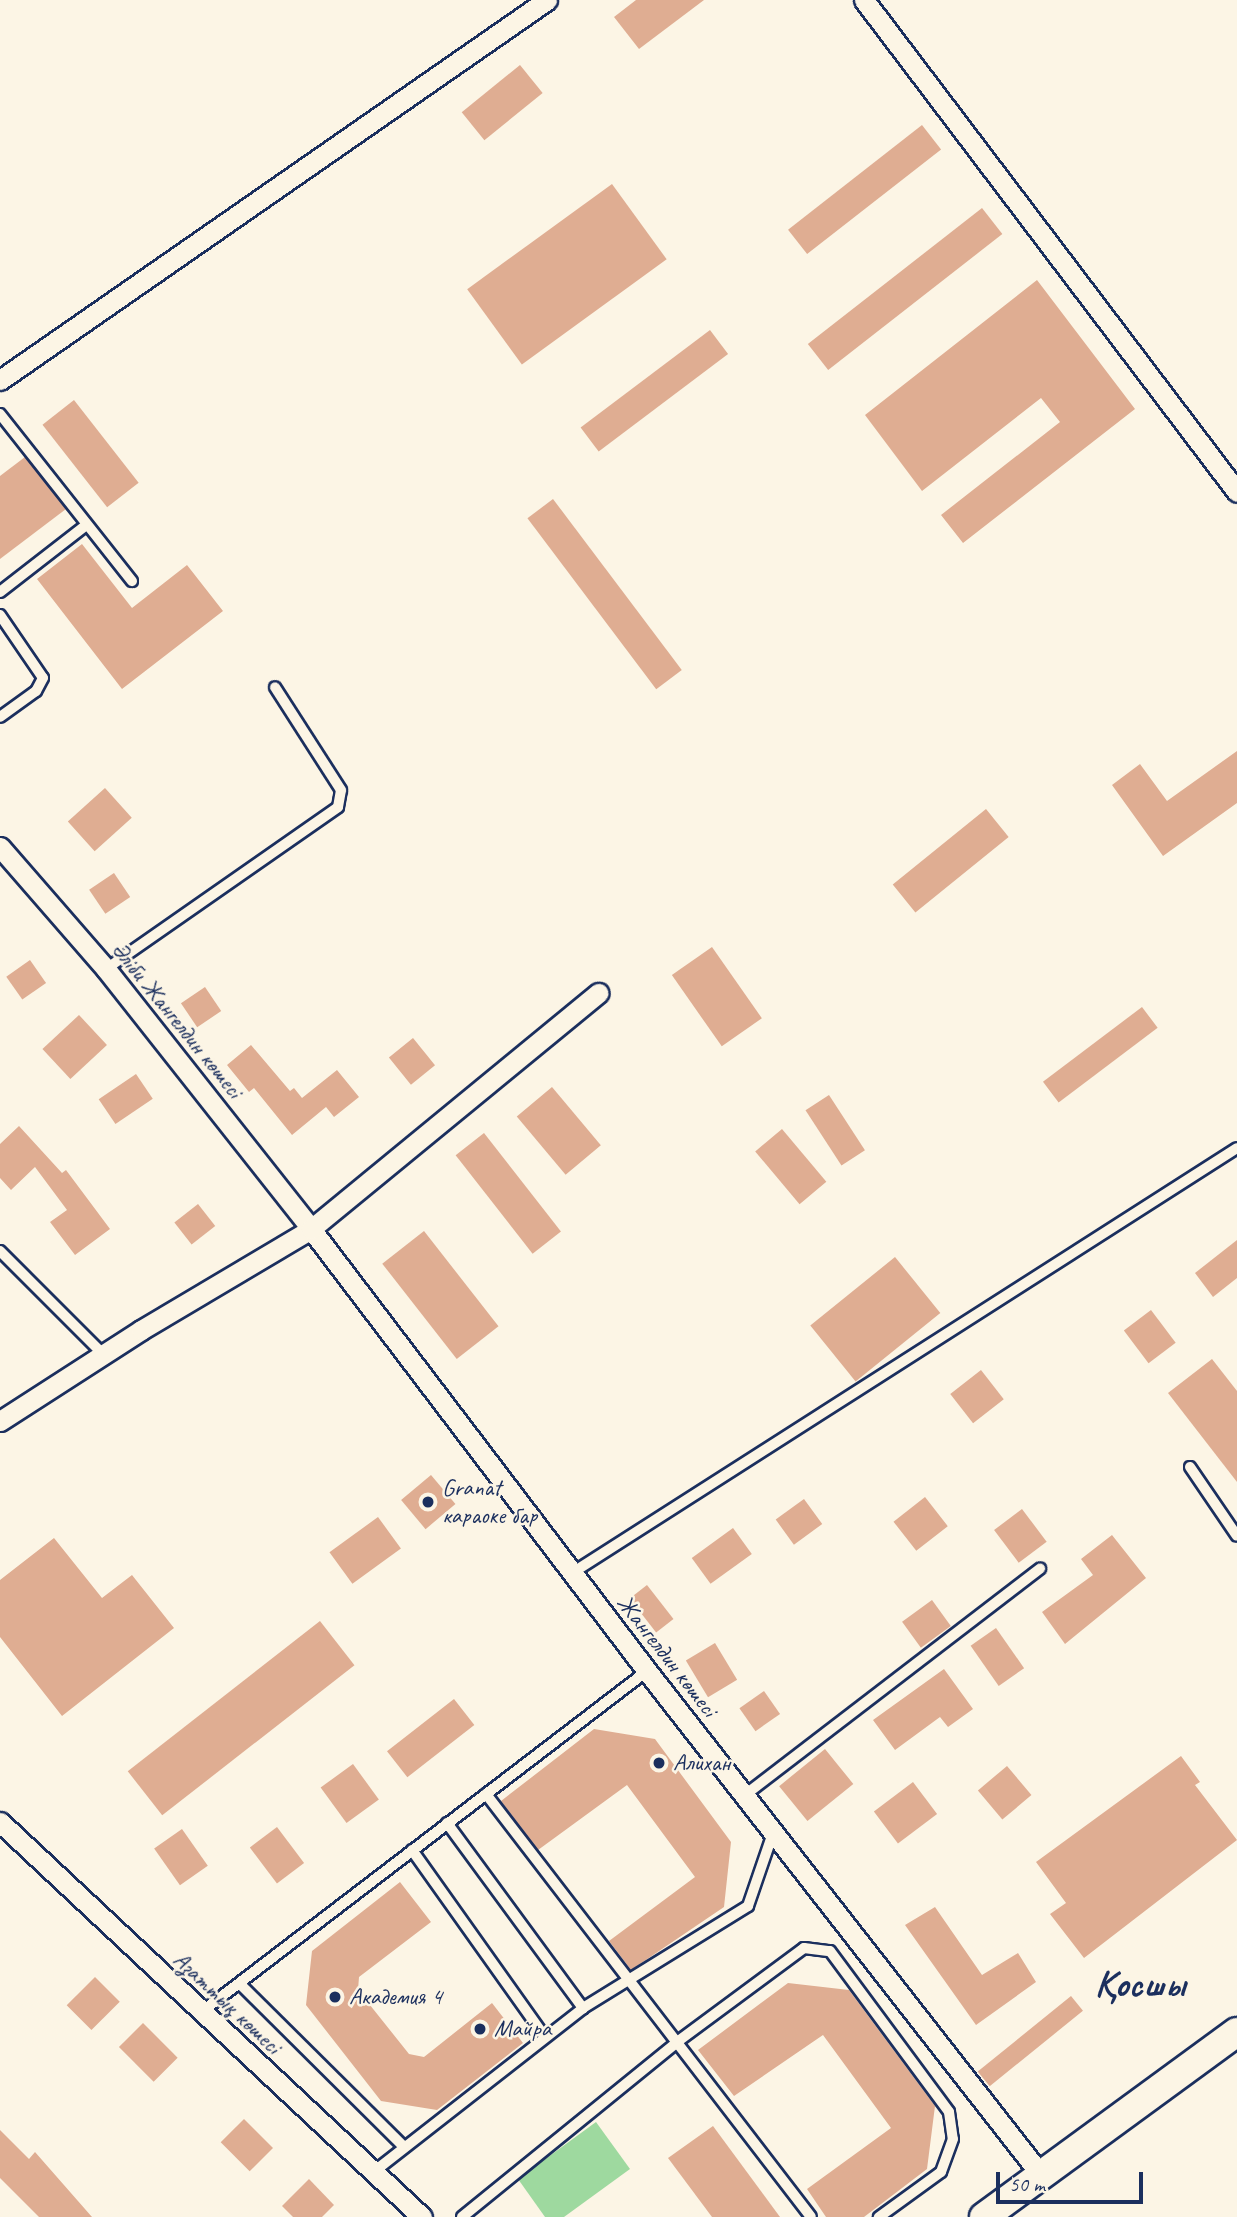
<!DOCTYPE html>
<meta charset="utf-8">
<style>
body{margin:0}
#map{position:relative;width:1237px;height:2217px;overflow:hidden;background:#fcf5e5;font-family:Caveat,sans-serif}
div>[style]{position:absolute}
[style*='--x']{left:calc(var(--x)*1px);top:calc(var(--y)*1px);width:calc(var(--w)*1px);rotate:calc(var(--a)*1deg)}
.green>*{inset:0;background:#9ed99f}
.building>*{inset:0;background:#dfad92;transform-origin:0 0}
.roads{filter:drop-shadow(2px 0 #1b2f5e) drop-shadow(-2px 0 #1b2f5e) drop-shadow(0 2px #1b2f5e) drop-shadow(0 -2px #1b2f5e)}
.service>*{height:10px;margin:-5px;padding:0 5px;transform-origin:5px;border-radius:5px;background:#fcf5e5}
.minor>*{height:19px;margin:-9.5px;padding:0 9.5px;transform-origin:9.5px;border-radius:9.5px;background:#fcf5e5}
.secondary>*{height:28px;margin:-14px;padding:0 14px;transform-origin:14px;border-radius:14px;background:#fcf5e5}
.dots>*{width:19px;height:19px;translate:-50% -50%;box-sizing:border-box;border:4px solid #fcf5e5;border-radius:50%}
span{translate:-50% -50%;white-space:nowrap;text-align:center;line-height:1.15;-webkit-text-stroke:5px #fcf5e5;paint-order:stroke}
.street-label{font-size:24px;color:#1b2f5e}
.poi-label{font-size:24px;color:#1b2f5e}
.left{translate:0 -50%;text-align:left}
.town-label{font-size:38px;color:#1b2f5e;font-weight:700}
.scale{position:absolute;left:996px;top:2172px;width:147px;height:32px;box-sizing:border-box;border:4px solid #1b2f5e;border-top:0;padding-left:9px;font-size:21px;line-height:24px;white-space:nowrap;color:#1b2f5e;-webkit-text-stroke:5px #fcf5e5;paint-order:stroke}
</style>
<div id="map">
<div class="green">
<div style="clip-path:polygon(596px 2122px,630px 2169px,564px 2217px,545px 2217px,518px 2179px)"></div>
</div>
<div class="building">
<div style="clip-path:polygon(636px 0,704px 0,639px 49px,614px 17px)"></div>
<div style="left:520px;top:65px;width:36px;height:75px;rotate:51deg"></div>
<div style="left:922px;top:125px;width:31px;height:170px;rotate:52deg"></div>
<div style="left:612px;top:184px;width:93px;height:179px;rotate:54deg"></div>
<div style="left:982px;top:208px;width:33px;height:221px;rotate:52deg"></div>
<div style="clip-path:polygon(1037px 280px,1135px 409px,963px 543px,941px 515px,1060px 422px,1041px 398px,922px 491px,865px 415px)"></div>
<div style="left:710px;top:330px;width:30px;height:162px;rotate:53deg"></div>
<div style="left:74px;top:400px;width:105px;height:40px;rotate:52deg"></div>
<div style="clip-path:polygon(25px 457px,66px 509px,0 559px,0 476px)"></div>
<div style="left:553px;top:499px;width:214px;height:32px;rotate:53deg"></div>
<div style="clip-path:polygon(82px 544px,132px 608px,187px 565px,223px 611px,122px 689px,37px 579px)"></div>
<div style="clip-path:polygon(1237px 751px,1237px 803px,1163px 856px,1112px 785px,1140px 764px,1167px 801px)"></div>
<div style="left:105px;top:788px;width:40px;height:50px;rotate:48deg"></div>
<div style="left:986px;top:809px;width:36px;height:120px;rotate:51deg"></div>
<div style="left:114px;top:873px;width:29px;height:30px;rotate:56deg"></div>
<div style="left:712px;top:947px;width:87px;height:49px;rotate:55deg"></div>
<div style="left:30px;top:960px;width:28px;height:29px;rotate:55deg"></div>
<div style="left:205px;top:987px;width:29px;height:29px;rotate:56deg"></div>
<div style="left:1142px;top:1007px;width:26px;height:124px;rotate:53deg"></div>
<div style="left:79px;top:1015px;width:41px;height:50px;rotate:47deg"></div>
<div style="left:413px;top:1038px;width:35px;height:31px;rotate:51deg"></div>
<div style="clip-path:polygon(251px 1045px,290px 1091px,294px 1088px,302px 1098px,337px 1070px,359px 1097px,334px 1117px,326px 1107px,292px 1135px,254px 1088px,249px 1092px,227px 1065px)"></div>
<div style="left:136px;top:1074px;width:30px;height:45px;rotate:56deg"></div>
<div style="left:552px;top:1087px;width:76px;height:46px;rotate:50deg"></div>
<div style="left:829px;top:1095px;width:66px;height:28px;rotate:57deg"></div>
<div style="clip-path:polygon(19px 1126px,62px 1173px,66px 1170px,110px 1229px,75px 1255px,50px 1222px,67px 1210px,35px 1167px,11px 1190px,0 1178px,0 1144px)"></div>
<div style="left:782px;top:1129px;width:69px;height:35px;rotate:50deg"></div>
<div style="left:484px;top:1133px;width:125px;height:36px;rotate:52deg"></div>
<div style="left:198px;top:1204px;width:28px;height:30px;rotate:52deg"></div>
<div style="left:424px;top:1231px;width:121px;height:53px;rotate:52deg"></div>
<div style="clip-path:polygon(1237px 1240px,1237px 1278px,1213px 1297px,1195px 1273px)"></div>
<div style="left:895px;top:1257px;width:72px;height:109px;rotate:51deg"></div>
<div style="left:1151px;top:1310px;width:41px;height:34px;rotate:53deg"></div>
<div style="clip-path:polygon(1212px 1359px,1237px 1391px,1237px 1482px,1168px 1393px)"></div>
<div style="left:981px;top:1370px;width:37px;height:39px;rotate:52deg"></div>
<div style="left:431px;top:1475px;width:38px;height:39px;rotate:50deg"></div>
<div style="left:925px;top:1497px;width:37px;height:40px;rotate:52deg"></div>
<div style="left:804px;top:1499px;width:31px;height:35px;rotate:54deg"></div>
<div style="left:1022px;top:1509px;width:41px;height:35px;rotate:53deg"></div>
<div style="left:378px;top:1517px;width:39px;height:60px;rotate:54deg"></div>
<div style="left:733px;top:1528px;width:32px;height:51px;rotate:54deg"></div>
<div style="clip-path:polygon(1112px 1535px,1146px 1578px,1065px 1644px,1042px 1612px,1093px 1575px,1081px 1559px)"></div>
<div style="clip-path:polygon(54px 1538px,102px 1598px,132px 1575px,174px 1628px,62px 1716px,0 1637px,0 1580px)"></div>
<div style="left:647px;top:1585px;width:43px;height:22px;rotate:52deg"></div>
<div style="left:932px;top:1600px;width:32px;height:37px;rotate:54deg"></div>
<div style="left:320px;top:1621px;width:56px;height:244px;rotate:52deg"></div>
<div style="left:996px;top:1628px;width:49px;height:31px;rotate:55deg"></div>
<div style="left:715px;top:1643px;width:43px;height:34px;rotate:59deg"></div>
<div style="clip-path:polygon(944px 1669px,973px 1709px,948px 1727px,940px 1717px,895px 1750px,873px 1720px)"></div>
<div style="left:764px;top:1691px;width:28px;height:30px;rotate:55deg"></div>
<div style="left:454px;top:1699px;width:33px;height:85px;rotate:52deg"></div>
<div style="clip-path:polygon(594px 1729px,655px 1739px,731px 1842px,724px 1907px,631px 1970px,609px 1941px,695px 1877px,627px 1785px,538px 1850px,501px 1801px)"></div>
<div style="left:825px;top:1749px;width:45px;height:59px;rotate:51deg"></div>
<div style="clip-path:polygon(1181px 1756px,1200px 1782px,1195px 1785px,1237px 1840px,1084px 1958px,1050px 1914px,1066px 1903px,1036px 1862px)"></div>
<div style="left:353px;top:1764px;width:44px;height:40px;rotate:54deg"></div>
<div style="left:1007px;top:1766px;width:38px;height:38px;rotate:50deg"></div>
<div style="left:913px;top:1782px;width:40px;height:49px;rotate:53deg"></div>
<div style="left:277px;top:1827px;width:45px;height:34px;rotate:53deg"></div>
<div style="left:182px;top:1829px;width:45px;height:34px;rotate:55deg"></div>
<div style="clip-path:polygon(400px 1882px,431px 1922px,359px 1977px,358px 1990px,409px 2054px,424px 2057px,492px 2003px,523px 2043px,437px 2110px,381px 2101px,306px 2005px,312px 1951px)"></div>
<div style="clip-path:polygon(935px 1907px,982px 1975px,1018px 1953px,1036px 1982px,976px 2025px,905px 1925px)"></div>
<div style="left:95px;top:1977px;width:35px;height:40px;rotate:45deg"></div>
<div style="clip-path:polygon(788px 1983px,849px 1990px,935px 2106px,927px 2169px,864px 2217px,826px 2217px,807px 2189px,891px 2128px,823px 2035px,734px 2096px,698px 2050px)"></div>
<div style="left:1071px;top:1996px;width:19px;height:120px;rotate:51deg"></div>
<div style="left:143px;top:2023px;width:49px;height:34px;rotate:45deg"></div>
<div style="left:244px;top:2119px;width:41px;height:33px;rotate:45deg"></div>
<div style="clip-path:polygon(713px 2126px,780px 2217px,712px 2217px,668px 2158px)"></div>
<div style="clip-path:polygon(0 2130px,29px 2159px,35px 2152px,92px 2217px,39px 2217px,0 2178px)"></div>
<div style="clip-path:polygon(309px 2179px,334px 2205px,322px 2217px,293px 2217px,282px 2206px)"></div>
</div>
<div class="roads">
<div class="service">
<div style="--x:0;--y:414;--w:213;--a:51.7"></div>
<div style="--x:0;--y:592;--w:108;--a:-37.8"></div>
<div style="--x:0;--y:615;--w:76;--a:55.7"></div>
<div style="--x:43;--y:678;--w:15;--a:118"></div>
<div style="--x:36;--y:691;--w:44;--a:144.2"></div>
<div style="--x:106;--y:969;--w:283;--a:-34.9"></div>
<div style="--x:338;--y:807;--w:17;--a:-80"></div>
<div style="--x:341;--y:790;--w:122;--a:-122.7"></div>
<div style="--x:0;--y:1251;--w:146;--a:45"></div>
<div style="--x:1190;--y:1467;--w:83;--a:55.7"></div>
<div style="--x:572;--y:1573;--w:789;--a:-32.58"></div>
<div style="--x:486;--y:1794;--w:533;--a:52.46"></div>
<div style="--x:745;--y:1795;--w:372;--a:-37.5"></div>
<div style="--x:447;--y:1823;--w:230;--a:53.7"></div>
<div style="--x:412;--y:1850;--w:229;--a:54.6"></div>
<div style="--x:241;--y:1985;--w:230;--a:44.8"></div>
<div style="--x:200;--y:2013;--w:563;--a:-37.42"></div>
<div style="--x:376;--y:2170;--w:263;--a:-38"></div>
<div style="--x:583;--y:2008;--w:194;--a:-31.7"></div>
<div style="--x:748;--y:1906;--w:77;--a:-71.1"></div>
<div style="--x:462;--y:2217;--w:277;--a:-39.1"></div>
<div style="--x:677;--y:2042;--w:158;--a:-36.5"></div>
<div style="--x:804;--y:1948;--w:26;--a:7"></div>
<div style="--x:830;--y:1951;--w:200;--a:53.5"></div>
<div style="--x:949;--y:2112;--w:27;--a:82"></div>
<div style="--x:953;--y:2139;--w:35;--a:110"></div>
<div style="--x:941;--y:2172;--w:77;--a:144"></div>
</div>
<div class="minor">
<div style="--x:864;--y:0;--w:617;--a:52.83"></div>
<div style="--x:0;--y:380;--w:666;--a:-34.79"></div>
<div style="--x:0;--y:847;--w:162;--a:49"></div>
<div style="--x:106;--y:969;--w:331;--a:51.7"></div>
<div style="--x:311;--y:1229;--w:555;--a:52.76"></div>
<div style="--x:647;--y:1671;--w:640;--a:51.98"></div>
<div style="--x:0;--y:1421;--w:168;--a:-32.8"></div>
<div style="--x:141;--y:1330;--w:198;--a:-30.7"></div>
<div style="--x:311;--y:1229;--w:372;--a:-39.4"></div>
<div style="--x:0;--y:1822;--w:578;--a:43.11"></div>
</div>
<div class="secondary">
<div style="--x:984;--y:2217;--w:313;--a:-36.2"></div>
</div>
</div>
<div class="dots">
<div style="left:428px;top:1502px;background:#1b2f5e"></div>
<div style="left:659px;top:1763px;background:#1b2f5e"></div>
<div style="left:335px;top:1997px;background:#1b2f5e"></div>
<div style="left:480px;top:2029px;background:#1b2f5e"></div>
</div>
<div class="street-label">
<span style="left:177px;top:1020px;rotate:51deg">Әліби Жангелдин көшесі</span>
<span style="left:667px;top:1656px;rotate:52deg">Жангелдин көшесі</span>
<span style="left:227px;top:2003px;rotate:43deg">Азаттық көшесі</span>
</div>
<div class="poi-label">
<span class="left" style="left:442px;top:1502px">Granat<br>караоке бар</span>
<span class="left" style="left:673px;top:1763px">Алихан</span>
<span class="left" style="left:349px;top:1997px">Академия 4</span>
<span class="left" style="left:494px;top:2029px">Майра</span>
</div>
<div class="town-label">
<span style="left:1140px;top:1984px">Қосшы</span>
</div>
<div class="scale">50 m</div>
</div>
